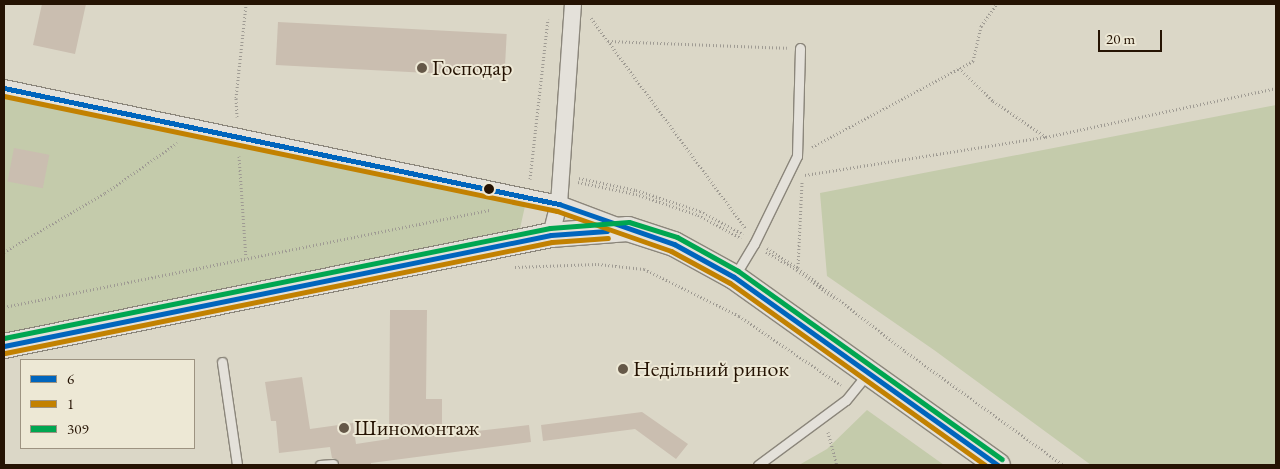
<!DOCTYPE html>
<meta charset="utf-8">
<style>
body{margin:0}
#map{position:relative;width:1280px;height:469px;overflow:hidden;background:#dbd7c7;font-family:"EB Garamond",serif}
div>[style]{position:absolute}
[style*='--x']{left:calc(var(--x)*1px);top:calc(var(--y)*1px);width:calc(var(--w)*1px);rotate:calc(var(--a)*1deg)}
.green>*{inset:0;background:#c4cbab}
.building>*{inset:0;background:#cabeb0;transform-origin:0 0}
.path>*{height:3px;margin-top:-1.5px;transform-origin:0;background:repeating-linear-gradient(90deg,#9f9b93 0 1px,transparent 0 3.5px)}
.roads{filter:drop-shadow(1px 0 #8b867b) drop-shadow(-1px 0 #8b867b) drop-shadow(0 1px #8b867b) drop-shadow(0 -1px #8b867b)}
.lane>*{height:9px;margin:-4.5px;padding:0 4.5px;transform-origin:4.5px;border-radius:4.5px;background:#e4e1da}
.street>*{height:16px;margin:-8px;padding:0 8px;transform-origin:8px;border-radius:8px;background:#e4e1da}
.secondary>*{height:24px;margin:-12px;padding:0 12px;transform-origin:12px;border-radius:12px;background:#e4e1da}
.bus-1>*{height:5px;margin:-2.5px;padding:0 2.5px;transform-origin:2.5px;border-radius:2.5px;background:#0065bd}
.bus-2>*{height:5px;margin:-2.5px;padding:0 2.5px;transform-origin:2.5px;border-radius:2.5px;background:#c28101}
.bus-3>*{height:5px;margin:-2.5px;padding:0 2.5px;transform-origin:2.5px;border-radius:2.5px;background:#00a651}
.dots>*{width:14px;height:14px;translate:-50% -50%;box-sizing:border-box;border:2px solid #ede8d5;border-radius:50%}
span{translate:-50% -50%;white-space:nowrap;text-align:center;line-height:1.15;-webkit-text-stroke:4px #ede8d5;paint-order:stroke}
.poi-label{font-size:22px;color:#251303}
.left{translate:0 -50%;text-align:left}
.frame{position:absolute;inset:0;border:5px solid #251303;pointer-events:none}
.legend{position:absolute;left:20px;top:359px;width:175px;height:90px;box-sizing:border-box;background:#ede8d5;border:1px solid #9d9381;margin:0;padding:6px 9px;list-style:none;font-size:15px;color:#251303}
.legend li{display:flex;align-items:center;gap:10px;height:25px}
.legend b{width:25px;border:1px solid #9d9381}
.scale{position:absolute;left:1098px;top:30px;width:64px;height:22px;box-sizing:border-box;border:2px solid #251303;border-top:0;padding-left:6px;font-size:15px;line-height:18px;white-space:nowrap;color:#251303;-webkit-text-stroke:4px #ede8d5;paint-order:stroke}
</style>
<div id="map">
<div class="green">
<div style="clip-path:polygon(4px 88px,527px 197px,517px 242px,4px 346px)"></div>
<div style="clip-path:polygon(1276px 105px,1276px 465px,1091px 465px,934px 350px,827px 276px,820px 193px)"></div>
<div style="clip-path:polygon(867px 410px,944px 465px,799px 465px,827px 449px)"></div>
</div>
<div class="building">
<div style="clip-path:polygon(42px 4px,86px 4px,75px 54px,33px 45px)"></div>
<div style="left:278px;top:22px;width:229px;height:43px;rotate:3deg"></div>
<div style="left:14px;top:148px;width:36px;height:34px;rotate:11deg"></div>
<div style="clip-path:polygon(390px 310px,427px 310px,426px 399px,442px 399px,442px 435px,529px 425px,531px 442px,371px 463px,371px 465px,339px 465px,338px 460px,332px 458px,330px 447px,279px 453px,276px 421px,271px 421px,265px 382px,302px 377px,310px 429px,353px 423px,356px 444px,389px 439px)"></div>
<div style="clip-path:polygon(642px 412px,688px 444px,676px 459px,635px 429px,543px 441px,541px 425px)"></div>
</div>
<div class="path">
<div style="--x:591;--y:18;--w:262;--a:53.7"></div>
<div style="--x:608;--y:41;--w:179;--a:2.2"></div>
<div style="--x:959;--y:68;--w:47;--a:44.1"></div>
<div style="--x:993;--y:101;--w:64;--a:34.2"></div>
<div style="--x:237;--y:117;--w:19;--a:-93"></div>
<div style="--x:236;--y:98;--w:95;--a:-83.9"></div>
<div style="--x:812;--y:147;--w:183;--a:-28.1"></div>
<div style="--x:973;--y:61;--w:36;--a:-77"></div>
<div style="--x:981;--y:26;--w:27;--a:-54"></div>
<div style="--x:239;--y:156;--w:102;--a:86.1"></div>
<div style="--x:805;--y:175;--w:244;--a:-9"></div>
<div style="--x:1046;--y:137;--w:235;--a:-12"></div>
<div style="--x:579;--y:178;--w:58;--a:11.9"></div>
<div style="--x:636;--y:190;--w:67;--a:18.2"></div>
<div style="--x:700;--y:211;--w:49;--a:28.1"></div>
<div style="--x:530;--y:179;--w:161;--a:-83.6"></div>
<div style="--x:578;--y:182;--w:59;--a:11.7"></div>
<div style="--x:636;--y:194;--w:65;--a:18.7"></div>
<div style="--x:698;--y:215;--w:49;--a:28.1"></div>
<div style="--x:767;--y:248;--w:37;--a:33"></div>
<div style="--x:798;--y:268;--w:135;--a:37.8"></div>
<div style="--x:905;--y:351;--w:195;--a:35.8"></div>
<div style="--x:4;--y:252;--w:117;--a:-30.3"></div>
<div style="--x:105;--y:193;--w:88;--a:-34.8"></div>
<div style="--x:766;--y:252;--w:36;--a:30"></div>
<div style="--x:797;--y:270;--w:48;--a:37.3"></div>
<div style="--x:515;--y:267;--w:83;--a:-2.1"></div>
<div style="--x:598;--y:264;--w:46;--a:6.2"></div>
<div style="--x:644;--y:269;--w:106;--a:26.3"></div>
<div style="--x:739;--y:316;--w:123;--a:34.1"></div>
<div style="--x:798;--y:267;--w:86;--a:-87.3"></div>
<div style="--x:4;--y:307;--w:496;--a:-11.3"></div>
<div style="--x:828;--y:432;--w:34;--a:75"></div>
</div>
<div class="roads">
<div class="lane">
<div style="--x:734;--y:277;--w:39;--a:-59"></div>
<div style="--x:754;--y:244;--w:98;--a:-64"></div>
<div style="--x:797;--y:156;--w:108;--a:-88.4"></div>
<div style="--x:222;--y:362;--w:104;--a:81.7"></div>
<div style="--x:320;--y:465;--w:13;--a:-4"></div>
<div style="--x:758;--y:465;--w:109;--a:-36.5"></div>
<div style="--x:846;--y:400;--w:33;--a:-51"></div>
</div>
<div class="street">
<div style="--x:4;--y:88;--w:567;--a:11.81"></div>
<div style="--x:559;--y:204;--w:65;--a:20.7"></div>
<div style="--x:551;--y:235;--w:32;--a:-76"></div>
<div style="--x:559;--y:204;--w:200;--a:-86"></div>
</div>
<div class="secondary">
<div style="--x:4;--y:346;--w:558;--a:-11.47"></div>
<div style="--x:551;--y:235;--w:77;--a:-4.5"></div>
<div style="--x:628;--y:229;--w:48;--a:18.1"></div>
<div style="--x:674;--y:244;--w:68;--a:28.8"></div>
<div style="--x:734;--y:277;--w:324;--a:35.5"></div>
</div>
</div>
<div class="bus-1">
<div style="--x:4;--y:88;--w:567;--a:11.81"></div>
<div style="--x:559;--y:204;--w:122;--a:19.2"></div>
<div style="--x:674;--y:244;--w:68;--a:28.8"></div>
<div style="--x:734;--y:277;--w:324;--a:35.5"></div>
<div style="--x:4;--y:346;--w:558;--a:-11.47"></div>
<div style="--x:551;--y:235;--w:56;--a:-4.1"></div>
</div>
<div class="bus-2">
<div style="--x:4;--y:96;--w:565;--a:11.75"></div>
<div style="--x:557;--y:211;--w:121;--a:19.3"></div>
<div style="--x:671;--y:251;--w:67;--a:28.5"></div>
<div style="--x:730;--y:283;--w:313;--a:35.5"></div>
<div style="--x:5;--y:353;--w:558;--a:-11.47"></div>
<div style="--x:552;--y:242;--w:56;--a:-4.1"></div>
</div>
<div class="bus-3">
<div style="--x:4;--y:338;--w:557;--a:-11.39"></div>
<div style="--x:550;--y:228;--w:79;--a:-4.3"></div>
<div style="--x:629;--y:222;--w:50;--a:17.4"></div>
<div style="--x:677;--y:237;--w:70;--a:29.1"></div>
<div style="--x:738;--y:271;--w:324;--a:35.5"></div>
</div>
<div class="dots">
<div style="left:422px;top:68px;background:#655848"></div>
<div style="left:489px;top:189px;background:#251303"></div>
<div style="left:623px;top:369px;background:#655848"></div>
<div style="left:344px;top:428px;background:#655848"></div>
</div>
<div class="poi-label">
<span class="left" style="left:432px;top:68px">Господар</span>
<span class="left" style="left:633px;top:369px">Недільний ринок</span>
<span class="left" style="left:354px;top:428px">Шиномонтаж</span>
</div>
<div class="frame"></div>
<ul class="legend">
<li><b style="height:6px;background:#0065bd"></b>6</li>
<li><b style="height:6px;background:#c28101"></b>1</li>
<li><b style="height:6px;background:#00a651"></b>309</li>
</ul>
<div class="scale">20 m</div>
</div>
